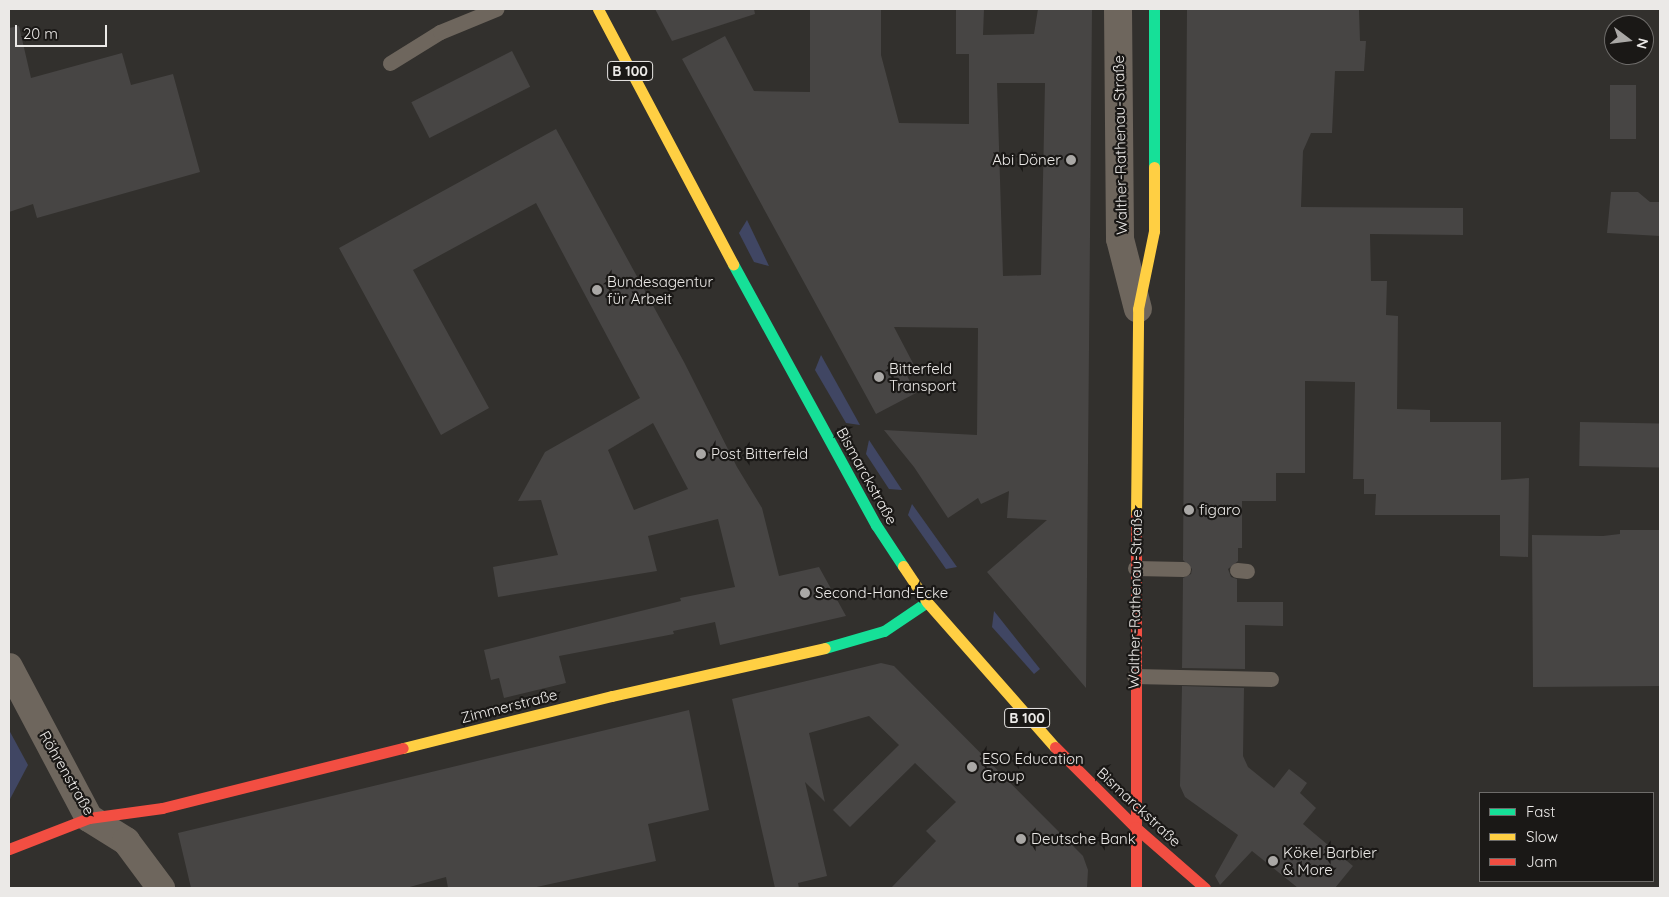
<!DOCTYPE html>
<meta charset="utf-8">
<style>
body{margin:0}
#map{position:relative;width:1669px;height:897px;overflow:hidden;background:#32302d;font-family:Quicksand,sans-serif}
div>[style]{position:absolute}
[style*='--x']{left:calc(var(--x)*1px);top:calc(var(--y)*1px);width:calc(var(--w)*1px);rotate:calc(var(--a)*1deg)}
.green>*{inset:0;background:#404663}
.building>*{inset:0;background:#474544;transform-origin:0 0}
.lane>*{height:15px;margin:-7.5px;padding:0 7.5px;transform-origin:7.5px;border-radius:7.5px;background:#6e665d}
.street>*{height:28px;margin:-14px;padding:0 14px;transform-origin:14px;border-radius:14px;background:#6e665d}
.fast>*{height:11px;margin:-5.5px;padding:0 5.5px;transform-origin:5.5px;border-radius:5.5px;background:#16e098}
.slow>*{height:11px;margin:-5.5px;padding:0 5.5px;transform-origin:5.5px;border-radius:5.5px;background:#ffcf43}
.jam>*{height:11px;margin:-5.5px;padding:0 5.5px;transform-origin:5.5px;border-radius:5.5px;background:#f24e42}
.dots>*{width:14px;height:14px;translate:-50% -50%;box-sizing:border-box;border:2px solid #1a1816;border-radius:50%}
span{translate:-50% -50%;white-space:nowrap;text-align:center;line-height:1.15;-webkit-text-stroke:4.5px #1a1816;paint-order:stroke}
.shield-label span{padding:1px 4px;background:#1a1816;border:1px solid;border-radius:4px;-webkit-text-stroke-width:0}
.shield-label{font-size:14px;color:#ebe9e7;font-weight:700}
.street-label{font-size:15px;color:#ebe9e7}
.poi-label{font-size:15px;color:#ebe9e7}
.right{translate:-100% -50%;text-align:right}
.left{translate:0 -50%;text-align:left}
.frame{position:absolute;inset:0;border:10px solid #ebe9e7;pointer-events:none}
.legend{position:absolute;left:1479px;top:792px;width:175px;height:90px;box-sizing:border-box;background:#1a1816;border:1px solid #6e6c6a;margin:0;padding:6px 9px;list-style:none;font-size:15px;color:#ebe9e7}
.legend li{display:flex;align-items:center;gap:10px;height:25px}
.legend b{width:25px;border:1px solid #6e6c6a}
.north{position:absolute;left:1604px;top:15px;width:50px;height:50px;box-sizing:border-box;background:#1a1816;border:1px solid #6e6c6a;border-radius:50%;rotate:105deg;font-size:14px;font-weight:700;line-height:20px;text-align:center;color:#ebe9e7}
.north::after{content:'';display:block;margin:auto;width:18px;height:22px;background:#aaa8a6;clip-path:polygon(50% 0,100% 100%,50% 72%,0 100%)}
.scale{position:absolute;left:15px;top:25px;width:92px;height:22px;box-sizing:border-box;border:2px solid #ebe9e7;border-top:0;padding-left:6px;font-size:15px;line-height:18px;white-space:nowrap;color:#ebe9e7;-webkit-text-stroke:4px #1a1816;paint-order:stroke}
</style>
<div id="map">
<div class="green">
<div style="clip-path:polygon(747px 220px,769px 266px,754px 262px,739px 233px)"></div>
<div style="clip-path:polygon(821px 355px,860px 425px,846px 423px,815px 370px)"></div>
<div style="clip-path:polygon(869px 440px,902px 490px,889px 489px,866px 454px)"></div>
<div style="clip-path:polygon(912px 504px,957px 567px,946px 569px,908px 515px)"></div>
<div style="clip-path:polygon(994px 611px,1040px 669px,1034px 674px,992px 627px)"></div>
<div style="clip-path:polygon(9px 730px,28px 765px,9px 801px)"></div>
</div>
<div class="building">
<div style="clip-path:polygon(655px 9px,754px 9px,755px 14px,672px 41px)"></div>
<div style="clip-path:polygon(evenodd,810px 9px,881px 9px,881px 55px,899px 123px,969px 124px,969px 54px,956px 54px,956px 9px,984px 9px,983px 35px,1034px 34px,1038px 9px,1092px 9px,1086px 688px,987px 572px,1047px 520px,1007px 518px,1009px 491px,981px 504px,978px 498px,948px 518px,914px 467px,884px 430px,977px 435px,978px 328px,894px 327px,915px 367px,905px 372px,916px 393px,876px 414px,682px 59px,725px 36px,754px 91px,810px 92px,810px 9px,997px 83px,1045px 83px,1041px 275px,1003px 276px,997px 83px)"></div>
<div style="clip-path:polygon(1187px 9px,1359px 10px,1360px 41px,1366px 41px,1364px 71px,1335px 71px,1332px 133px,1311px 133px,1303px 151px,1301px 207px,1463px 208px,1463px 235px,1370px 234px,1371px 281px,1387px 281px,1386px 315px,1398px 316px,1397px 409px,1430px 410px,1430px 422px,1501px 422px,1501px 480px,1529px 478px,1528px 557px,1500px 556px,1500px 515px,1375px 515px,1376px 494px,1364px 494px,1364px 479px,1353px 479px,1355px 382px,1305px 381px,1305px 473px,1276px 473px,1276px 501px,1242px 501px,1242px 548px,1238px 548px,1238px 561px,1228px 569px,1231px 577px,1237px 579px,1237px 602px,1283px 602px,1283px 626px,1245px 625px,1245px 669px,1182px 668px,1183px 578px,1191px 574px,1192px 569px,1183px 560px)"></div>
<div style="clip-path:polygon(19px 26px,31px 78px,122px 53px,131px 85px,173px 74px,200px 172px,37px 218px,33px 204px,9px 212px,9px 28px)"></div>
<div style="left:512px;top:51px;width:40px;height:113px;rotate:63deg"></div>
<div style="left:1610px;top:85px;width:26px;height:54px"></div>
<div style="clip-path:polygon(evenodd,556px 129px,684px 362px,737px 467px,762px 508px,779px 576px,819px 567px,846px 616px,720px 645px,715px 622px,673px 631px,674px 634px,559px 656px,566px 683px,504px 698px,499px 678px,491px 680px,484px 650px,681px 601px,680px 598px,735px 587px,718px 519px,648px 536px,657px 571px,498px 597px,493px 567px,558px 555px,541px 500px,518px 501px,545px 452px,640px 398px,536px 203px,413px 270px,489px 408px,441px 435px,339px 248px,556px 129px,653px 423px,688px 489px,634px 510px,608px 450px,653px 423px)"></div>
<div style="clip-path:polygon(1611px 192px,1638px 192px,1650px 202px,1660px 202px,1660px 236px,1607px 233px)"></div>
<div style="left:1580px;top:422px;width:80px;height:44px;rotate:1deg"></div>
<div style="clip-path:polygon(1620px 530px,1660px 530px,1660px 686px,1533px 687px,1532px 535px,1603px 536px,1620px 534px)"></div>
<div style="clip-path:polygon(881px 663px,894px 666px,1083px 856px,1088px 870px,1087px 888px,891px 888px,936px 841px,926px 831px,956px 802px,915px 763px,850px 827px,833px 810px,899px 745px,869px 716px,809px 733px,825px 802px,805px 782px,827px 876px,798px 883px,799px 888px,775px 888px,732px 699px)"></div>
<div style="clip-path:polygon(1182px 686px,1244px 688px,1243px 756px,1248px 767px,1274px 788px,1289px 769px,1307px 783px,1300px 793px,1316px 808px,1303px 824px,1353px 866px,1335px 888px,1298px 888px,1252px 851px,1220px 885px,1215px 876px,1238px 835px,1185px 797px,1180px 786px)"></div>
<div style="clip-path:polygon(689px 710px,709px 810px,648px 824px,656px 861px,532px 888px,448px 888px,446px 877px,406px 888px,191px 888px,178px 833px)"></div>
</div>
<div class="lane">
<div style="--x:390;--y:63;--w:59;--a:-31.8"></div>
<div style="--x:440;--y:32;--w:61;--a:-22.3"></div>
<div style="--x:1135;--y:568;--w:48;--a:1.2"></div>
<div style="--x:1237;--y:570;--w:10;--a:6"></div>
<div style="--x:1134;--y:676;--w:137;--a:1.3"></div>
</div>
<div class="street">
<div style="--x:1118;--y:9;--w:230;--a:89.5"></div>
<div style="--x:1120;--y:239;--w:72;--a:75.6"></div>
<div style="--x:9;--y:667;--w:171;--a:62.1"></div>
<div style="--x:89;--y:818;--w:44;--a:31.9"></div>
<div style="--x:126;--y:841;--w:59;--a:53.3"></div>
</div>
<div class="fast">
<div style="--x:1154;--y:9;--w:158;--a:90"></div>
<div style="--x:733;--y:264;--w:298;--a:61.3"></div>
<div style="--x:876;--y:525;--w:49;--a:56.6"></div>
<div style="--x:825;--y:648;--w:61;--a:-16.1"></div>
<div style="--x:884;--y:631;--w:52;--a:-34"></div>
</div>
<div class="slow">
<div style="--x:598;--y:9;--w:289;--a:62.1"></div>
<div style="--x:1136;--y:517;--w:208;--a:-89.4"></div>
<div style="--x:1138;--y:309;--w:80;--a:-78.4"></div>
<div style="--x:1154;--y:231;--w:64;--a:-90"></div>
<div style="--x:903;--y:566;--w:43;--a:56.3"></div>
<div style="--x:927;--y:602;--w:193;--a:48.6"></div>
<div style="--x:403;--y:748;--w:215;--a:-14"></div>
<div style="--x:612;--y:696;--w:218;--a:-12.7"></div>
</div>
<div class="jam">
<div style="--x:1136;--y:517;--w:371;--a:90"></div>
<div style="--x:1055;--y:747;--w:113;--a:45"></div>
<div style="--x:1135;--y:827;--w:93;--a:41.1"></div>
<div style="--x:9;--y:849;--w:86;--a:-21.2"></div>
<div style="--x:89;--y:818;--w:74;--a:-7.8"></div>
<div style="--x:162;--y:808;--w:248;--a:-14"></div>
</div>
<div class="dots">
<div style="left:1071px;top:160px;background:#aaa8a6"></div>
<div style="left:597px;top:290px;background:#aaa8a6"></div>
<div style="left:879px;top:377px;background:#aaa8a6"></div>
<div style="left:701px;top:454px;background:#aaa8a6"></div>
<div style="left:1189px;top:510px;background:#aaa8a6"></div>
<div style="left:805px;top:593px;background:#aaa8a6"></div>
<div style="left:972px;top:767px;background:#aaa8a6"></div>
<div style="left:1021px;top:839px;background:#aaa8a6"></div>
<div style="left:1273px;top:861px;background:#aaa8a6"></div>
</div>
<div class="shield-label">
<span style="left:630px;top:71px">B 100</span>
<span style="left:1027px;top:718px">B 100</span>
</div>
<div class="street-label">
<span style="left:1120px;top:145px;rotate:-91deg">Walther-Rathenau-Straße</span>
<span style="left:867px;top:476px;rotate:61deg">Bismarckstraße</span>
<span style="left:1135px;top:599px;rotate:-89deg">Walther-Rathenau-Straße</span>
<span style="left:509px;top:706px;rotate:-14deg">Zimmerstraße</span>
<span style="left:67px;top:773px;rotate:60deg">Röhrenstraße</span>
<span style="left:1139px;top:807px;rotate:43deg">Bismarckstraße</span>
</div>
<div class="poi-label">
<span class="right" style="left:1061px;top:160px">Abi Döner</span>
<span class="left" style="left:607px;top:290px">Bundesagentur<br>für Arbeit</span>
<span class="left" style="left:889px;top:377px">Bitterfeld<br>Transport</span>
<span class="left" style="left:711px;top:454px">Post Bitterfeld</span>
<span class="left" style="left:1199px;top:510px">figaro</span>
<span class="left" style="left:815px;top:593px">Second-Hand-Ecke</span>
<span class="left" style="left:982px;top:767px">ESO Education<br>Group</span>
<span class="left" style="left:1031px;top:839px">Deutsche Bank</span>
<span class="left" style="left:1283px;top:861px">Kökel Barbier<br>&amp; More</span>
</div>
<div class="frame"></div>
<ul class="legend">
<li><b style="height:6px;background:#16e098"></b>Fast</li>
<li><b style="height:6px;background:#ffcf43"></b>Slow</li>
<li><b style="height:6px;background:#f24e42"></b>Jam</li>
</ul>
<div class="north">N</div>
<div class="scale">20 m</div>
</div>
